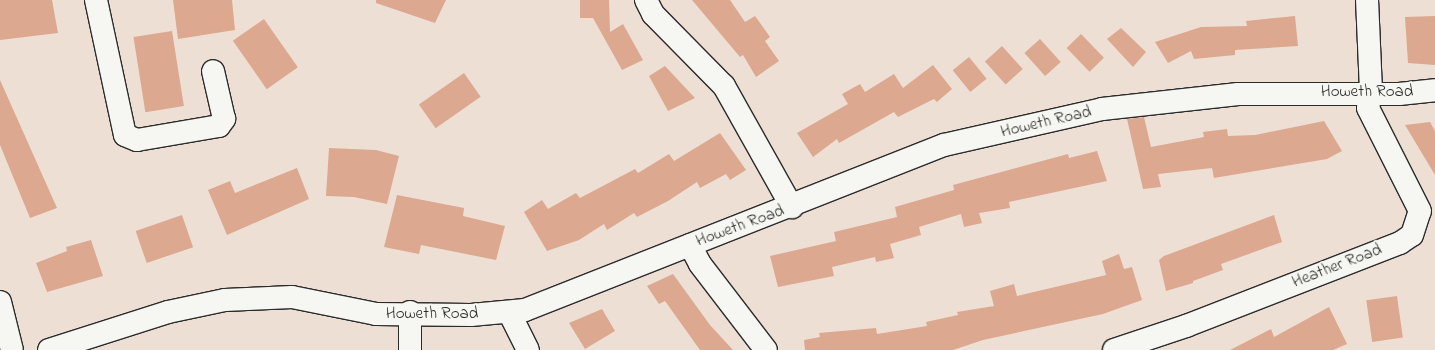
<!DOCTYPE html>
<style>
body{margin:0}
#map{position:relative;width:1435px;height:350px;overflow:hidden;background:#eedfd5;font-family:"Indie Flower",sans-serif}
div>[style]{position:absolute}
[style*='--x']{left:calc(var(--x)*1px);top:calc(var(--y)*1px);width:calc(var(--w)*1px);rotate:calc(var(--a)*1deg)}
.building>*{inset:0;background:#dca890;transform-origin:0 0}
.roads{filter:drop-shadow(1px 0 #2b2b2b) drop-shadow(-1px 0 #2b2b2b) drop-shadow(0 1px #2b2b2b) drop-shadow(0 -1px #2b2b2b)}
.minor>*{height:22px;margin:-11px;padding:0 11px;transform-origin:11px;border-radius:11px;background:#f6f6f2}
span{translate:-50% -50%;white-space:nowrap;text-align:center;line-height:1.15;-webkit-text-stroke:3.5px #f6f6f2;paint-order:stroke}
.street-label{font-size:17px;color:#2b2b2b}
</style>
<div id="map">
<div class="building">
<div style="clip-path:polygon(0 0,52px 0,58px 33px,0 40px)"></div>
<div style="clip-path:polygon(173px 0,232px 0,235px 30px,178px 39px)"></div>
<div style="clip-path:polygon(376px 0,446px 0,435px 23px,376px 3px)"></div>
<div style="clip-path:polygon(580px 0,609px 0,610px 32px,623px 24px,643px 60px,622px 70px,593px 18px,580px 18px)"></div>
<div style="clip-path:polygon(692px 0,730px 0,745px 22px,755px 16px,770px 37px,765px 41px,779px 61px,756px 77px,743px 55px,740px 57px)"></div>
<div style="clip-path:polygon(1295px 16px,1298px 46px,1235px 50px,1235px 55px,1194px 59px,1191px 51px,1168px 63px,1155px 42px,1201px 27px,1247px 26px,1246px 21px)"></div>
<div style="clip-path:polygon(1435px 16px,1435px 65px,1408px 63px,1405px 17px)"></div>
<div style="left:264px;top:19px;width:59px;height:38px;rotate:55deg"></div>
<div style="clip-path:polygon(1121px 28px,1146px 52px,1133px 67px,1107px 39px)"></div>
<div style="left:172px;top:31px;width:76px;height:39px;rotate:81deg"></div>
<div style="left:1081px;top:34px;width:33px;height:20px;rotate:46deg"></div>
<div style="left:1040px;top:39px;width:31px;height:21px;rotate:48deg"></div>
<div style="left:1002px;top:46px;width:31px;height:23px;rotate:48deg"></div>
<div style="left:969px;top:57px;width:28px;height:21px;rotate:51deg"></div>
<div style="clip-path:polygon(933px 65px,952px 89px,937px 102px,934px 99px,898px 117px,894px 112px,839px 143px,837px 139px,813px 157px,797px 133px,848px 104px,842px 94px,860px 84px,865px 92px,894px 74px,903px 88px)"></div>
<div style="clip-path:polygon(665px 66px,695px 98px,668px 111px,649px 76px)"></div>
<div style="left:464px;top:73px;width:29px;height:55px;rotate:55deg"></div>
<div style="clip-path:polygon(0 80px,57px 208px,30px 218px,0 145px)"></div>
<div style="clip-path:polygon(1144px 117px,1151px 147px,1204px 137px,1203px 132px,1227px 129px,1228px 136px,1255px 135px,1324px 121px,1342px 151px,1327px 159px,1214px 178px,1212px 168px,1158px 174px,1161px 187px,1143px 189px,1127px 119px)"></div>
<div style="clip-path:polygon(1430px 122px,1435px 131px,1435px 175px,1405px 125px)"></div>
<div style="clip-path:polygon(720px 133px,746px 170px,730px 180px,726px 174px,700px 188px,697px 182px,668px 201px,637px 217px,634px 213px,607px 230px,604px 224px,579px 240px,547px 251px,524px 212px,542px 200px,548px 209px,576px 193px,580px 198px,635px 169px,638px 173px,669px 154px,674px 161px)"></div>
<div style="clip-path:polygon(329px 148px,376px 150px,399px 156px,387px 204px,354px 197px,326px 196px)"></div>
<div style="clip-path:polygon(1097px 151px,1107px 181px,1009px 202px,1010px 208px,979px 213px,982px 223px,964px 227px,961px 214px,919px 227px,921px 235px,890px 244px,894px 258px,876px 262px,875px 257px,832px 267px,834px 276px,778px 287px,770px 256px,836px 241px,834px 232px,897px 217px,895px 207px,954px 190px,953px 185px,1068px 154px,1069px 158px)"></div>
<div style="clip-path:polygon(297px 168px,309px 199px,227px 235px,208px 190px,230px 181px,235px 193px)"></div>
<div style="clip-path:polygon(397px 195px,464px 208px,463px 216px,505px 226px,496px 260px,421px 245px,419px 254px,384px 247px)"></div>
<div style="left:182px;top:215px;width:34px;height:49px;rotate:71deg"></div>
<div style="clip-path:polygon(1274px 215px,1282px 242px,1221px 264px,1223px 270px,1193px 281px,1193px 283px,1166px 291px,1159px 260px,1164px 256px)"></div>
<div style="clip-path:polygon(91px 240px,103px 276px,47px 292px,36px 263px,67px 251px,66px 247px)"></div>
<div style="clip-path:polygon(1119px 254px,1124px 269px,1132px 267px,1142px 300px,1103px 314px,983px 340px,953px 350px,805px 350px,804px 340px,820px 337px,819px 333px,876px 328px,877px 334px,927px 326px,926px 322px,958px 315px,957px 312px,994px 306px,990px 291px,1014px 284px,1017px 296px,1106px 275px,1102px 261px)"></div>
<div style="clip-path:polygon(673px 274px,710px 325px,733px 350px,700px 350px,665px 301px,659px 304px,647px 286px)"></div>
<div style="left:1397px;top:296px;width:42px;height:31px;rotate:82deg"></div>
<div style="clip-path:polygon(1329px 307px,1347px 344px,1333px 350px,1230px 350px,1271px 329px,1274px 337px)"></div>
<div style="clip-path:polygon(602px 309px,615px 331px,585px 349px,569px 323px)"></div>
</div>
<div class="roads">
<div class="minor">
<div style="--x:96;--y:0;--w:138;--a:77.9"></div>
<div style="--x:125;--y:135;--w:13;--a:23"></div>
<div style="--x:137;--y:140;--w:83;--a:-9.7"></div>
<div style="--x:219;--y:126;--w:9;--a:-54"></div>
<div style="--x:224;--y:119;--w:49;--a:-102.9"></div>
<div style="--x:646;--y:0;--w:16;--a:63"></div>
<div style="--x:653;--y:14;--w:101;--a:45.4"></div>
<div style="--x:724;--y:86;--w:139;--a:60.7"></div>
<div style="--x:690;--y:245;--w:21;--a:62"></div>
<div style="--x:700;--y:264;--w:108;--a:52.5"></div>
<div style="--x:0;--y:302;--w:49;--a:76"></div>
<div style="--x:410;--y:312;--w:38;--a:90"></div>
<div style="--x:509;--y:312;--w:42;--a:63.4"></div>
<div style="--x:49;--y:350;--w:125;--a:-17.7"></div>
<div style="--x:168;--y:312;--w:58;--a:-11.9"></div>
<div style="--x:225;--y:300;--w:67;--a:-2.6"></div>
<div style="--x:292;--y:297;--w:86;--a:11.4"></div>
<div style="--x:376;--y:314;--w:95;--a:0.6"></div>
<div style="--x:471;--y:315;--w:54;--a:-5.3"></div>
<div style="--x:525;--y:310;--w:450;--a:-21.5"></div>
<div style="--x:944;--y:145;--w:162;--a:-12.8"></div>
<div style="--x:1102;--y:109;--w:137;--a:-6.3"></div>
<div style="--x:1238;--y:94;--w:161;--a:0"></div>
<div style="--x:1399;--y:94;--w:36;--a:-6"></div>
<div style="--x:1114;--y:350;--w:76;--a:-18.4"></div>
<div style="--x:1186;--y:326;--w:230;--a:-21.2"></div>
<div style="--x:1400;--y:243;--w:14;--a:-34"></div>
<div style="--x:1412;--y:235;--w:25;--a:-72"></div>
<div style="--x:1420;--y:211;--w:115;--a:-116.8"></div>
<div style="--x:1368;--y:108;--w:17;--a:-80"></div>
<div style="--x:1371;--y:91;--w:91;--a:-92.5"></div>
</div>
</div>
<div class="street-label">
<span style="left:1367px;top:92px">Howeth Road</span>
<span style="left:1046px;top:122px;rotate:-13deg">Howeth Road</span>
<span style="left:740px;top:226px;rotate:-20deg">Howeth Road</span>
<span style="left:1337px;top:266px;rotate:-21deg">Heather Road</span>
<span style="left:432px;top:314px">Howeth Road</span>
</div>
</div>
